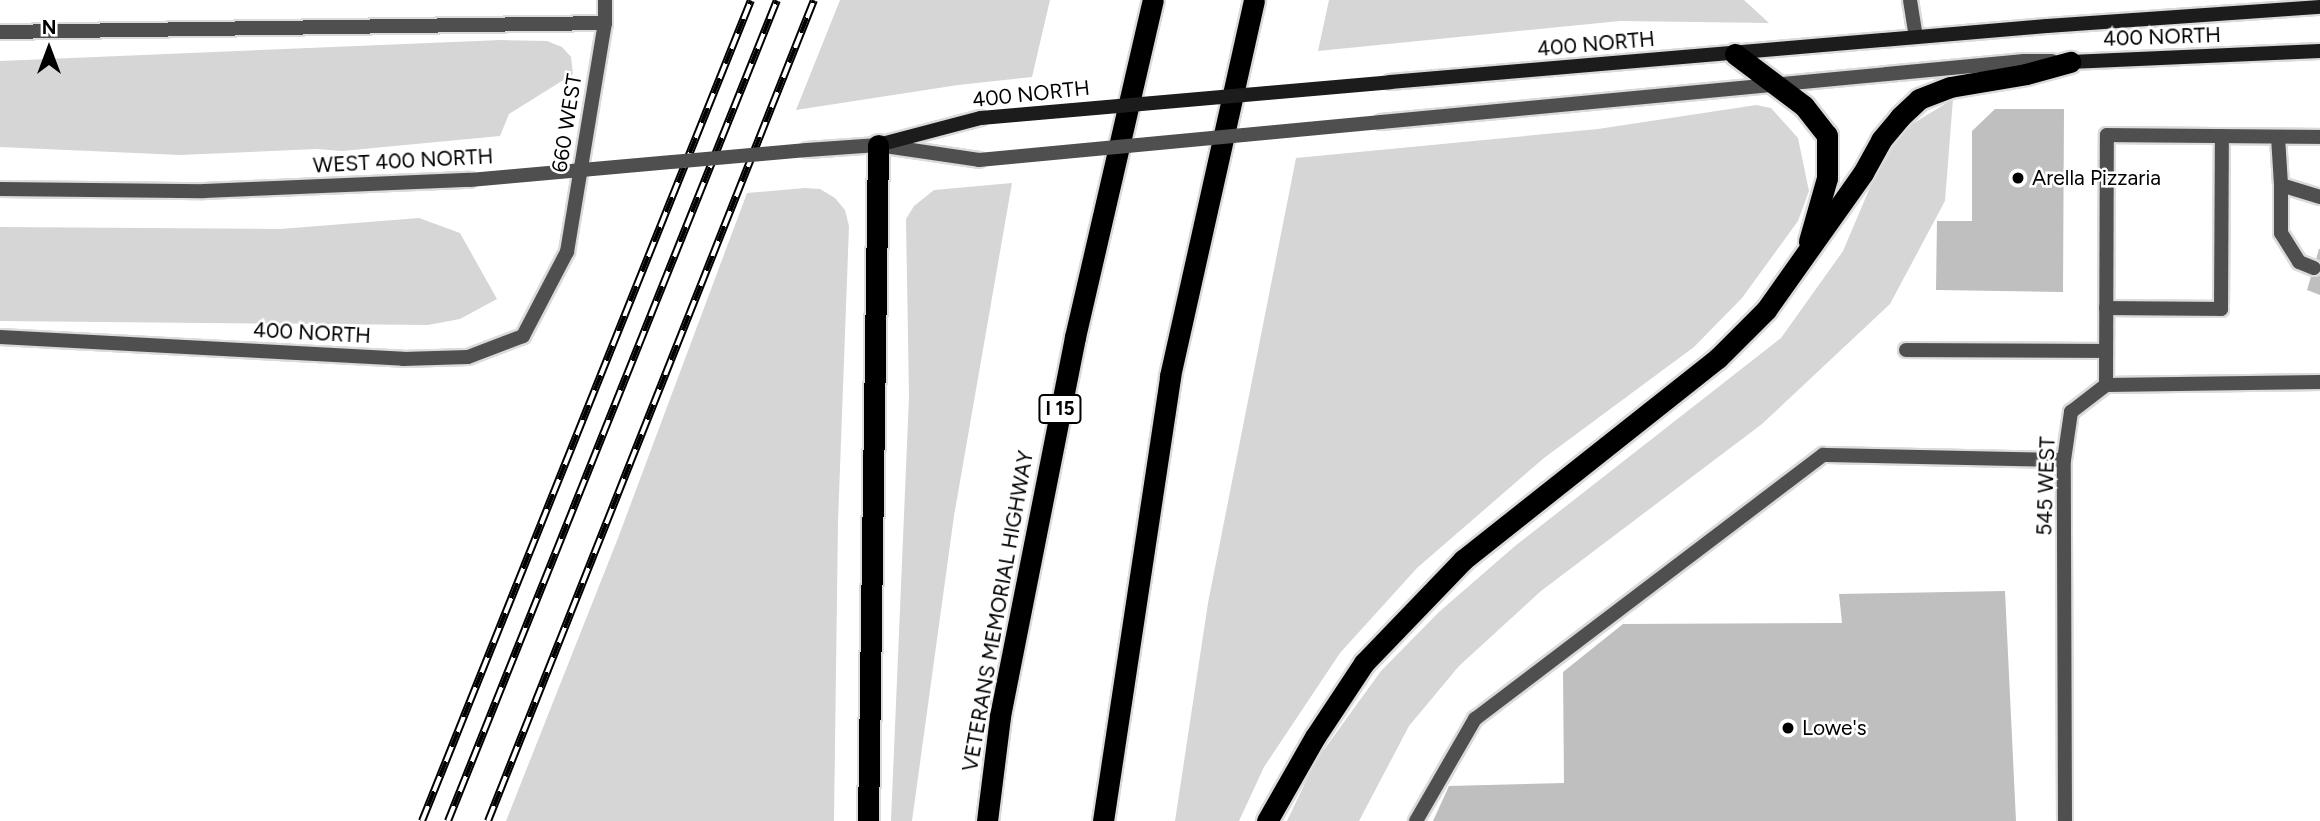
<!DOCTYPE html>
<style>
body{margin:0}
#map{position:relative;width:2320px;height:821px;overflow:hidden;background:#fff;font-family:Figtree,sans-serif}
div>[style]{position:absolute}
[style*='--x']{left:calc(var(--x)*1px);top:calc(var(--y)*1px);width:calc(var(--w)*1px);rotate:calc(var(--a)*1deg)}
.green>*{inset:0;background:#d6d6d6}
.building>*{inset:0;background:#bfbfbf}
.roads{filter:drop-shadow(2px 0 #dbdbdb) drop-shadow(-2px 0 #dbdbdb) drop-shadow(0 2px #dbdbdb) drop-shadow(0 -2px #dbdbdb)}
.service>*{height:14px;margin:-7px;padding:0 7px;transform-origin:7px;border-radius:7px;background:#4f4f4f}
.minor>*{height:14px;margin:-7px;padding:0 7px;transform-origin:7px;border-radius:7px;background:#4f4f4f}
.tertiary>*{height:14px;margin:-7px;padding:0 7px;transform-origin:7px;border-radius:7px;background:#4f4f4f}
.secondary>*{height:14px;margin:-7px;padding:0 7px;transform-origin:7px;border-radius:7px;background:#1c1c1c}
.motorway>*{height:21px;margin:-10.5px;padding:0 10.5px;transform-origin:10.5px;border-radius:10.5px;background:#000}
.rail>*{height:8px;margin-top:-4px;transform-origin:0;background:repeating-linear-gradient(90deg,#fff 0 16px,#000 0 32px);box-sizing:border-box;border-block:2px solid #000}
.tertiary-bridge>*{height:14px;margin:-7px;padding:0 7px;transform-origin:7px;border-radius:7px;background:#4f4f4f}
.secondary-bridge>*{height:14px;margin:-7px;padding:0 7px;transform-origin:7px;border-radius:7px;background:#1c1c1c}
.dots>*{width:19px;height:19px;translate:-50% -50%;box-sizing:border-box;border:4px solid #fff;border-radius:50%}
span{translate:-50% -50%;white-space:nowrap;text-align:center;line-height:1.15;-webkit-text-stroke:5px #fff;paint-order:stroke}
.shield-label span{padding:2px 5px;background:#fff;border:2px solid;border-radius:5px;-webkit-text-stroke-width:0}
.shield-label{font-size:19px;color:#000;font-weight:700}
.street-label{font-size:21px;color:#000}
.poi-label{font-size:21px;color:#000}
.left{translate:0 -50%;text-align:left}
.north{position:absolute;left:14px;top:14px;width:70px;height:70px;-webkit-text-stroke:5px #fff;paint-order:stroke;rotate:0deg;font-size:19px;font-weight:700;line-height:28px;text-align:center;color:#000}
.north::after{content:'';display:block;margin:auto;width:24px;height:32px;background:#000;clip-path:polygon(50% 0,100% 100%,50% 72%,0 100%)}
</style>
<div id="map">
<div class="green">
<div style="clip-path:polygon(840px 0,1050px 0,1032px 77px,958px 85px,796px 110px)"></div>
<div style="clip-path:polygon(1329px 0,1744px 0,1769px 23px,1620px 21px,1318px 51px)"></div>
<div style="clip-path:polygon(501px 40px,547px 41px,562px 47px,571px 57px,573px 74px,509px 114px,500px 136px,342px 151px,317px 149px,180px 155px,0 147px,0 61px)"></div>
<div style="clip-path:polygon(1953px 99px,1945px 201px,1890px 304px,1762px 424px,1541px 591px,1459px 666px,1409px 726px,1359px 821px,1287px 821px,1315px 762px,1381px 671px,1439px 612px,1515px 546px,1781px 338px,1843px 251px,1880px 164px,1901px 131px)"></div>
<div style="clip-path:polygon(1756px 105px,1771px 108px,1798px 138px,1809px 191px,1798px 221px,1742px 298px,1694px 347px,1544px 458px,1417px 568px,1340px 653px,1264px 767px,1239px 821px,1175px 821px,1208px 603px,1296px 158px,1598px 129px)"></div>
<div style="clip-path:polygon(1012px 183px,954px 516px,912px 821px,891px 821px,909px 397px,906px 219px,914px 206px,934px 190px)"></div>
<div style="clip-path:polygon(805px 188px,820px 189px,835px 198px,845px 210px,849px 226px,838px 522px,834px 821px,506px 821px,618px 538px,747px 193px)"></div>
<div style="clip-path:polygon(419px 218px,460px 233px,497px 299px,460px 319px,428px 325px,0 321px,0 227px,280px 229px)"></div>
</div>
<div class="building">
<div style="clip-path:polygon(1995px 109px,2064px 109px,2063px 292px,1936px 290px,1937px 221px,1972px 221px,1972px 131px)"></div>
<div style="clip-path:polygon(2319px 249px,2320px 249px,2320px 295px,2307px 290px)"></div>
<div style="clip-path:polygon(2005px 591px,2016px 821px,1433px 821px,1449px 786px,1564px 783px,1563px 672px,1623px 624px,1842px 623px,1839px 594px)"></div>
</div>
<div class="roads">
<div class="service">
<div style="--x:1910;--y:0;--w:37;--a:81"></div>
<div style="--x:2278;--y:137;--w:48;--a:86.4"></div>
<div style="--x:2281;--y:185;--w:41;--a:17.1"></div>
<div style="--x:2281;--y:185;--w:48;--a:90"></div>
<div style="--x:2281;--y:233;--w:34;--a:58"></div>
<div style="--x:2299;--y:262;--w:16;--a:22"></div>
<div style="--x:2106;--y:308;--w:115;--a:0.5"></div>
<div style="--x:2221;--y:309;--w:173;--a:-89.7"></div>
<div style="--x:1906;--y:350;--w:200;--a:0.3"></div>
<div style="--x:2106;--y:385;--w:250;--a:-89.8"></div>
<div style="--x:2107;--y:135;--w:213;--a:0.5"></div>
<div style="--x:1416;--y:821;--w:118;--a:-60"></div>
<div style="--x:1475;--y:719;--w:437;--a:-37.2"></div>
<div style="--x:1823;--y:455;--w:241;--a:1.2"></div>
<div style="--x:2065;--y:821;--w:361;--a:-90.2"></div>
<div style="--x:2064;--y:460;--w:49;--a:-81.7"></div>
<div style="--x:2071;--y:412;--w:44;--a:-37.6"></div>
<div style="--x:2106;--y:385;--w:214;--a:-0.8"></div>
</div>
<div class="minor">
<div style="--x:0;--y:32;--w:605;--a:-0.85"></div>
<div style="--x:0;--y:337;--w:404;--a:3.1"></div>
<div style="--x:403;--y:359;--w:65;--a:-1.8"></div>
<div style="--x:468;--y:357;--w:59;--a:-20.9"></div>
<div style="--x:523;--y:336;--w:95;--a:-62.4"></div>
<div style="--x:567;--y:252;--w:232;--a:-80.6"></div>
<div style="--x:605;--y:23;--w:23;--a:-90"></div>
</div>
<div class="tertiary">
<div style="--x:1381;--y:122;--w:646;--a:-5.42"></div>
<div style="--x:2024;--y:61;--w:28;--a:0"></div>
<div style="--x:807;--y:150;--w:71;--a:-4"></div>
<div style="--x:878;--y:145;--w:102;--a:8.4"></div>
<div style="--x:0;--y:189;--w:204;--a:0.6"></div>
<div style="--x:204;--y:191;--w:266;--a:-2.4"></div>
</div>
<div class="secondary">
<div style="--x:2070;--y:62;--w:250;--a:-2.5"></div>
<div style="--x:1390;--y:82;--w:659;--a:-4.87"></div>
<div style="--x:2047;--y:26;--w:274;--a:-4"></div>
<div style="--x:878;--y:145;--w:106;--a:-14.7"></div>
</div>
<div class="motorway">
<div style="--x:1735;--y:54;--w:86;--a:37"></div>
<div style="--x:1804;--y:106;--w:37;--a:52"></div>
<div style="--x:1827;--y:135;--w:43;--a:90"></div>
<div style="--x:1827;--y:178;--w:66;--a:105.9"></div>
<div style="--x:868;--y:821;--w:676;--a:-89.15"></div>
<div style="--x:987;--y:821;--w:106;--a:-82.9"></div>
<div style="--x:1000;--y:716;--w:386;--a:-78.8"></div>
<div style="--x:1075;--y:337;--w:346;--a:-77"></div>
<div style="--x:1103;--y:821;--w:450;--a:-81.4"></div>
<div style="--x:1170;--y:376;--w:385;--a:-77.4"></div>
<div style="--x:1267;--y:821;--w:97;--a:-60.3"></div>
<div style="--x:1315;--y:737;--w:89;--a:-56.5"></div>
<div style="--x:1364;--y:663;--w:143;--a:-46.1"></div>
<div style="--x:1463;--y:560;--w:325;--a:-38.4"></div>
<div style="--x:1718;--y:358;--w:68;--a:-45"></div>
<div style="--x:1766;--y:310;--w:168;--a:-54.7"></div>
<div style="--x:1863;--y:173;--w:38;--a:-61"></div>
<div style="--x:1881;--y:140;--w:30;--a:-50"></div>
<div style="--x:1900;--y:117;--w:26;--a:-43"></div>
<div style="--x:1919;--y:99;--w:33;--a:-21"></div>
<div style="--x:1950;--y:87;--w:77;--a:-9.7"></div>
<div style="--x:2026;--y:74;--w:46;--a:-15.3"></div>
</div>
</div>
<div class="rail">
<div style="--x:422;--y:821;--w:884;--a:-68.16"></div>
<div style="--x:448;--y:821;--w:884;--a:-68.16"></div>
<div style="--x:488;--y:821;--w:883;--a:-68.34"></div>
</div>
<div class="tertiary-bridge">
<div style="--x:979;--y:160;--w:404;--a:-5.4"></div>
<div style="--x:470;--y:180;--w:338;--a:-5.1"></div>
</div>
<div class="secondary-bridge">
<div style="--x:981;--y:118;--w:411;--a:-5"></div>
</div>
<div class="dots">
<div style="left:2018px;top:178px;background:#000"></div>
<div style="left:1788px;top:728px;background:#000"></div>
</div>
<div class="shield-label">
<span style="left:1060px;top:409px">I 15</span>
</div>
<div class="street-label">
<span style="left:2162px;top:37px;rotate:-2deg">400 NORTH</span>
<span style="left:1596px;top:44px;rotate:-5deg">400 NORTH</span>
<span style="left:1031px;top:94px;rotate:-6deg">400 NORTH</span>
<span style="left:567px;top:123px;rotate:-81deg">660 WEST</span>
<span style="left:403px;top:161px;rotate:-3deg">WEST 400 NORTH</span>
<span style="left:312px;top:333px;rotate:3deg">400 NORTH</span>
<span style="left:2046px;top:486px;rotate:-88deg">545 WEST</span>
<span style="left:998px;top:611px;rotate:-80deg">VETERANS MEMORIAL HIGHWAY</span>
</div>
<div class="poi-label">
<span class="left" style="left:2032px;top:178px">Arella Pizzaria</span>
<span class="left" style="left:1802px;top:728px">Lowe's</span>
</div>
<div class="north">N</div>
</div>
